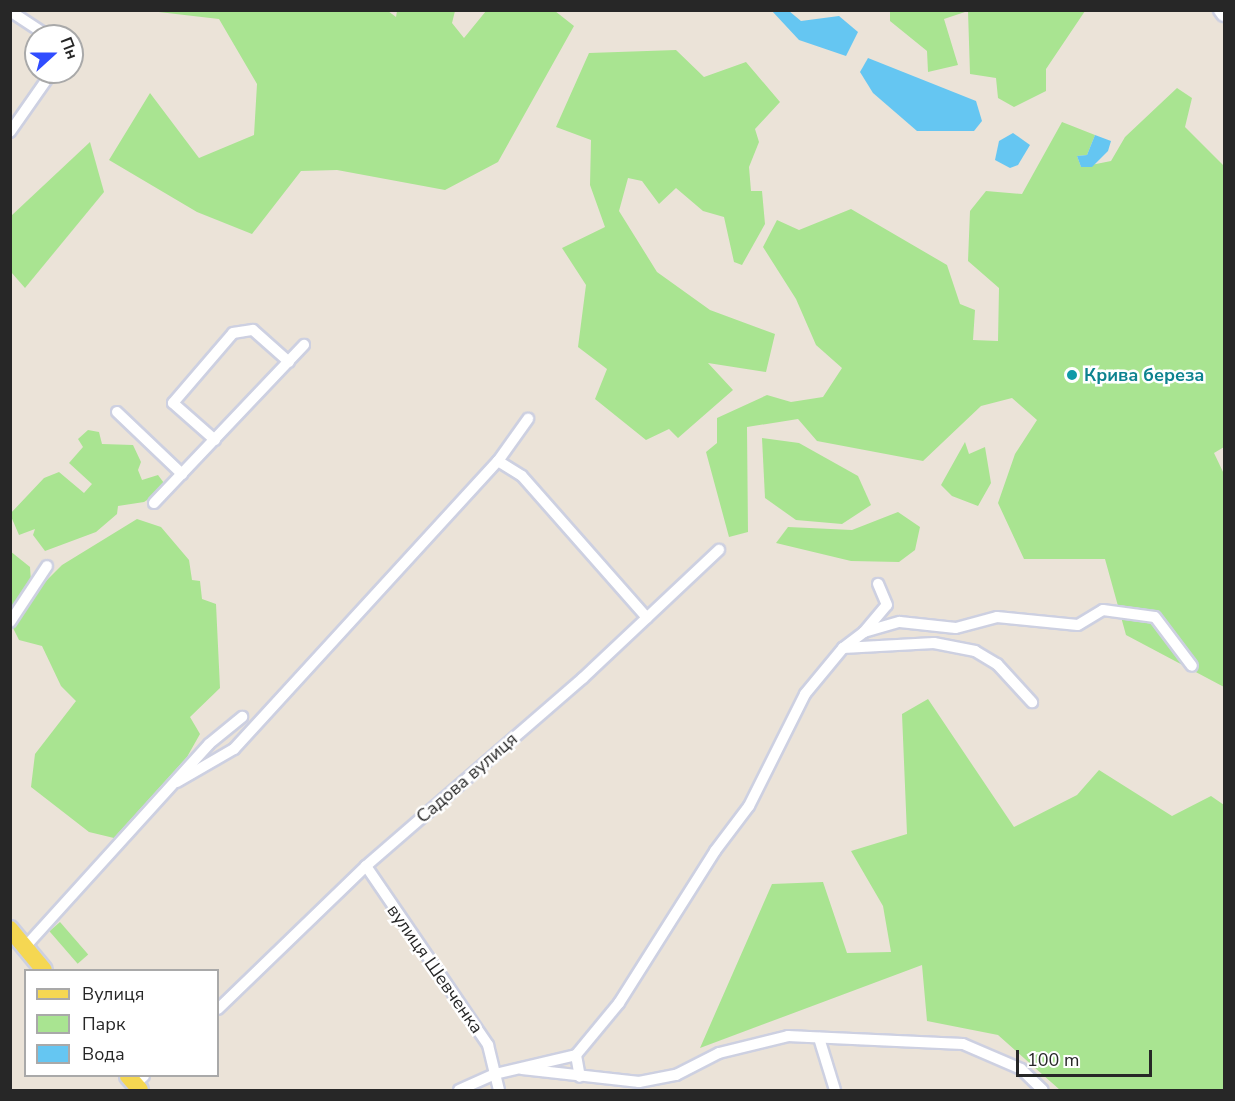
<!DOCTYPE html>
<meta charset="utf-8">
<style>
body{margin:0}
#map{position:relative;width:1235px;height:1101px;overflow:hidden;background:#ebe3d8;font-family:"Nunito Sans",sans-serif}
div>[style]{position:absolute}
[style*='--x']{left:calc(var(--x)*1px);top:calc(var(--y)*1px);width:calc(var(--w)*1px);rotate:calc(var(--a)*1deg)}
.green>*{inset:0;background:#a9e491;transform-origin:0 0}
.water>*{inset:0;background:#65c6f2}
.roads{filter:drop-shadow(2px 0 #cdd0e1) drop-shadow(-2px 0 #cdd0e1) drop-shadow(0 2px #cdd0e1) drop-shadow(0 -2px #cdd0e1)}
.minor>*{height:10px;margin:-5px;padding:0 5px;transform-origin:5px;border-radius:5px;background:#fff}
.tertiary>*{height:14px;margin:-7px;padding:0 7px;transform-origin:7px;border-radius:7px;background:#fff}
.primary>*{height:16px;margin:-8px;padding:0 8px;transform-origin:8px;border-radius:8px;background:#f5d752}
.dots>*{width:16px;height:16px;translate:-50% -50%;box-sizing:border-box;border:3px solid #fff;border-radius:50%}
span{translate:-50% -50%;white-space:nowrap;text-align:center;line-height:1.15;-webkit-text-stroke:5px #fff;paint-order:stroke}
.culture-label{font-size:18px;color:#0d838f;font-weight:700}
.left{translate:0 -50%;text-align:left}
.street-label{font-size:18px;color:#272727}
.frame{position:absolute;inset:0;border:12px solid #272727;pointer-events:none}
.legend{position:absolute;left:24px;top:969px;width:195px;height:108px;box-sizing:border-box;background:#fff;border:2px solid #a9a9a9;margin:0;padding:8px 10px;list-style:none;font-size:18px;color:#272727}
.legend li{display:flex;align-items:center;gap:12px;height:30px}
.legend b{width:30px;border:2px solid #a9a9a9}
.north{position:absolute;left:24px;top:24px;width:60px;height:60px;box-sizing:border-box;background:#fff;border:2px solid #a9a9a9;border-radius:50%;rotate:69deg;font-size:16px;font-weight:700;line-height:24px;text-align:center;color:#272727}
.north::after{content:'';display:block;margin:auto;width:21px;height:27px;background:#304dff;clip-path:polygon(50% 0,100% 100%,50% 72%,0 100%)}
.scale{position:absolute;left:1016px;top:1050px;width:136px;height:27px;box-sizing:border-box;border:3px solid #272727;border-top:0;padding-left:8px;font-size:18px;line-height:21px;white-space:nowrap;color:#272727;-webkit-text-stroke:4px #fff;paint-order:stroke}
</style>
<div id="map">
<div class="green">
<div style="clip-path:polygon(388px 11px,396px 17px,397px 11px,455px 11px,452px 23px,464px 38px,486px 11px,555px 11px,574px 26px,498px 162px,445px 190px,337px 170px,301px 171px,252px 234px,197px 212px,109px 160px,150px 93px,199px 158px,254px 135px,257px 84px,219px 19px,150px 11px)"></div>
<div style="clip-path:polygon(890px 11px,1085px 11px,1046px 69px,1046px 91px,1014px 107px,998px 98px,996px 78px,970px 74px,968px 11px,944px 19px,958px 65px,928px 72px,927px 51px,890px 21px)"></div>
<div style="clip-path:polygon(676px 50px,704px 77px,746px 62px,780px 102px,755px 129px,759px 142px,749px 167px,751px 191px,762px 191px,765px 224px,742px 265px,734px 262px,724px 217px,703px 211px,676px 188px,659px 204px,642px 181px,628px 178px,619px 211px,657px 272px,710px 310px,775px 334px,766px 372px,708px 363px,733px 390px,678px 438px,669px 429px,646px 440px,595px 399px,607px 369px,578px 347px,586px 285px,562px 248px,605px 227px,590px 185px,591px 140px,556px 127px,589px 53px)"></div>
<div style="clip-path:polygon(1177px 88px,1192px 98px,1185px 127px,1224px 166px,1224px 447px,1214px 453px,1224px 474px,1224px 687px,1126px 635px,1105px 559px,1024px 559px,998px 503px,1015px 454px,1037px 420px,1012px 398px,981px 406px,923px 461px,817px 441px,798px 419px,747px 427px,748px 532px,729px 537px,706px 452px,717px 443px,717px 418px,767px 395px,791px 402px,823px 397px,842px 368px,816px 345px,796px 299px,763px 247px,777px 220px,799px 230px,851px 209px,947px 265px,960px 304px,975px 310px,973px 340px,998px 341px,999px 288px,968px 261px,970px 211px,986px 191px,1022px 194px,1062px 122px,1095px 135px,1087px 155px,1077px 156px,1081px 167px,1111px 161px,1125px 137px)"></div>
<div style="clip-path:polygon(90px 142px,104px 192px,25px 288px,11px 272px,11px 216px)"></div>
<div style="clip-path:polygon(88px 430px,99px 432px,102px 444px,133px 445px,141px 462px,138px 470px,142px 480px,158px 475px,167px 487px,144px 502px,118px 506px,117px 514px,96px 532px,45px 551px,33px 535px,35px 529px,19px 535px,10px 514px,44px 478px,59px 472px,84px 493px,92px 484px,69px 463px,83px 447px,78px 439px)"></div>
<div style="clip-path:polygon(762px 438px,799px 443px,858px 476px,871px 505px,842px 524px,796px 520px,765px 498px)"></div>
<div style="clip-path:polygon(965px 442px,969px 454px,985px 447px,991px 483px,978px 506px,952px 496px,941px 485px)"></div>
<div style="clip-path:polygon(898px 512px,920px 527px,915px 550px,899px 562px,851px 561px,776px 543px,788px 527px,852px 530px)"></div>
<div style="clip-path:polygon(137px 519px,161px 527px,189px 560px,192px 580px,200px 581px,202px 599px,216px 604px,220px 688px,190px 717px,200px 734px,187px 757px,114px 838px,89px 832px,31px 787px,35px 754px,76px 701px,61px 686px,42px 646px,19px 640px,11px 624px,10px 551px,30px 567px,31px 581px,42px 585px,62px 565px)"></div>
<div style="clip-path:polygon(928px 699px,1014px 827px,1077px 795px,1099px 770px,1172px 816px,1211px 796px,1224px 805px,1224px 1090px,1060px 1090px,998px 1035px,927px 1021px,922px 965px,700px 1048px,772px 884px,823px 882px,847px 953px,891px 952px,883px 906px,851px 851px,907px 834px,902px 714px)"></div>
<div style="left:60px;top:922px;width:43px;height:14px;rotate:49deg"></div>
</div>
<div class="water">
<div style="clip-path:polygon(772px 11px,789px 11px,801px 21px,839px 16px,858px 32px,846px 56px,799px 40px)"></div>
<div style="clip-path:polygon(868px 58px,976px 101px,982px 121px,974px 131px,917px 131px,873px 93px,860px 72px)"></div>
<div style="clip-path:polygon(1013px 133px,1030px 145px,1018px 165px,1010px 168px,995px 160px,999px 141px)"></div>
<div style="clip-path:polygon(1095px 135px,1111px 141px,1108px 151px,1092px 167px,1081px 167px,1077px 156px,1087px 155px)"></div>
</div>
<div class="roads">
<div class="minor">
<div style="--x:10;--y:11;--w:45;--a:33.3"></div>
<div style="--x:10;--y:132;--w:73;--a:-55"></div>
<div style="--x:117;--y:412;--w:90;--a:43.6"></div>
<div style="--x:215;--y:440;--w:56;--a:-138.6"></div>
<div style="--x:173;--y:403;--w:92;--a:-49.4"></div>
<div style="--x:233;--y:333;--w:20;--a:-9"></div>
<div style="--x:253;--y:330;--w:48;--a:41.6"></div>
<div style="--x:498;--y:461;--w:28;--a:32"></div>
<div style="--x:522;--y:476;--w:189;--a:48.6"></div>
<div style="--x:154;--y:503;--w:218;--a:-46.5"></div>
<div style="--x:10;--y:622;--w:67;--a:-56.5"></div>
<div style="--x:864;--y:632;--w:35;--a:-50"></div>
<div style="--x:887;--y:605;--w:23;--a:-113"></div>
<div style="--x:843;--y:648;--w:91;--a:-3.1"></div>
<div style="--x:934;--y:643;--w:42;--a:11"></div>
<div style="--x:975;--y:651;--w:26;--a:31"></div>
<div style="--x:997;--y:664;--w:52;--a:47.4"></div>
<div style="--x:177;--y:782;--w:66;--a:-30.1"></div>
<div style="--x:234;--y:749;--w:391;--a:-47.5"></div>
<div style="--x:498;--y:461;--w:52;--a:-54.5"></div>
<div style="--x:366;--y:866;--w:217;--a:55.7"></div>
<div style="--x:488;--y:1045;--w:46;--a:76.3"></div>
<div style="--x:25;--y:947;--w:274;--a:-47.8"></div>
<div style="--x:209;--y:744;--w:43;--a:-39.3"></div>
<div style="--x:218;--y:1009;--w:206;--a:-44"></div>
<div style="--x:366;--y:866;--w:287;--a:-40.9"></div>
<div style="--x:583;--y:678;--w:187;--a:-43.3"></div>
<div style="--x:819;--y:1038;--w:54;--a:72.9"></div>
<div style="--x:576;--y:1055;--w:22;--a:80"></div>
<div style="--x:522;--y:1069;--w:118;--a:6.3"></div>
<div style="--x:639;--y:1082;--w:38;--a:-11"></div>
<div style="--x:676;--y:1075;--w:48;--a:-27.1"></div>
<div style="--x:719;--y:1053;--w:71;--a:-13.8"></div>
<div style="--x:788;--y:1036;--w:21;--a:3"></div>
<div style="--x:809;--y:1037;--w:154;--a:2.6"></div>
<div style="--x:963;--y:1044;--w:63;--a:23.3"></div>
<div style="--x:1021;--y:1069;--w:30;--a:44"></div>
<div style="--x:135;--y:1084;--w:12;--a:-42"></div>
<div style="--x:459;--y:1090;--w:39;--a:-24"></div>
<div style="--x:495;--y:1074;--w:83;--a:-13.2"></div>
<div style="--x:576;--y:1055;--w:67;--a:-50.4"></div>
<div style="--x:619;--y:1003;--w:180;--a:-57.7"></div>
<div style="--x:715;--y:851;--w:56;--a:-52.9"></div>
<div style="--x:749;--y:806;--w:125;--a:-63.4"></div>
<div style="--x:805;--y:694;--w:60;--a:-50.4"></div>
<div style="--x:843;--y:648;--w:26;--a:-37"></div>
<div style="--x:864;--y:632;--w:37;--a:-16"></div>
<div style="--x:900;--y:622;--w:56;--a:6.1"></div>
<div style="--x:956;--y:628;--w:42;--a:-15"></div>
<div style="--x:997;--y:617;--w:81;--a:5.6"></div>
<div style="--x:1078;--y:625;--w:29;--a:-31"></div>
<div style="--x:1103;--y:610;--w:52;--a:7.7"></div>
<div style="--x:1155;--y:617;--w:61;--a:52.9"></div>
</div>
<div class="tertiary">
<div style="--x:1221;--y:10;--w:5;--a:53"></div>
</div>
<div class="primary">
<div style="--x:10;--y:929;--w:53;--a:50.3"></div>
<div style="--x:128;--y:1076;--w:18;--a:49"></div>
</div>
</div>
<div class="dots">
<div style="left:1072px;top:375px;background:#0f9aa8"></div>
</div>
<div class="culture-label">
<span class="left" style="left:1084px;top:375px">Крива береза</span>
</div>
<div class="street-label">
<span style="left:467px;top:778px;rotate:-41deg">Садова вулиця</span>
<span style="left:435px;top:969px;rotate:55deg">вулиця Шевченка</span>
</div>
<div class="frame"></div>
<ul class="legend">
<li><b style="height:8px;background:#f5d752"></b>Вулиця</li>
<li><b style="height:16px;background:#a9e491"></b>Парк</li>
<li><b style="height:16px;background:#65c6f2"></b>Вода</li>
</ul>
<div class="north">Пн</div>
<div class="scale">100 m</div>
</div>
